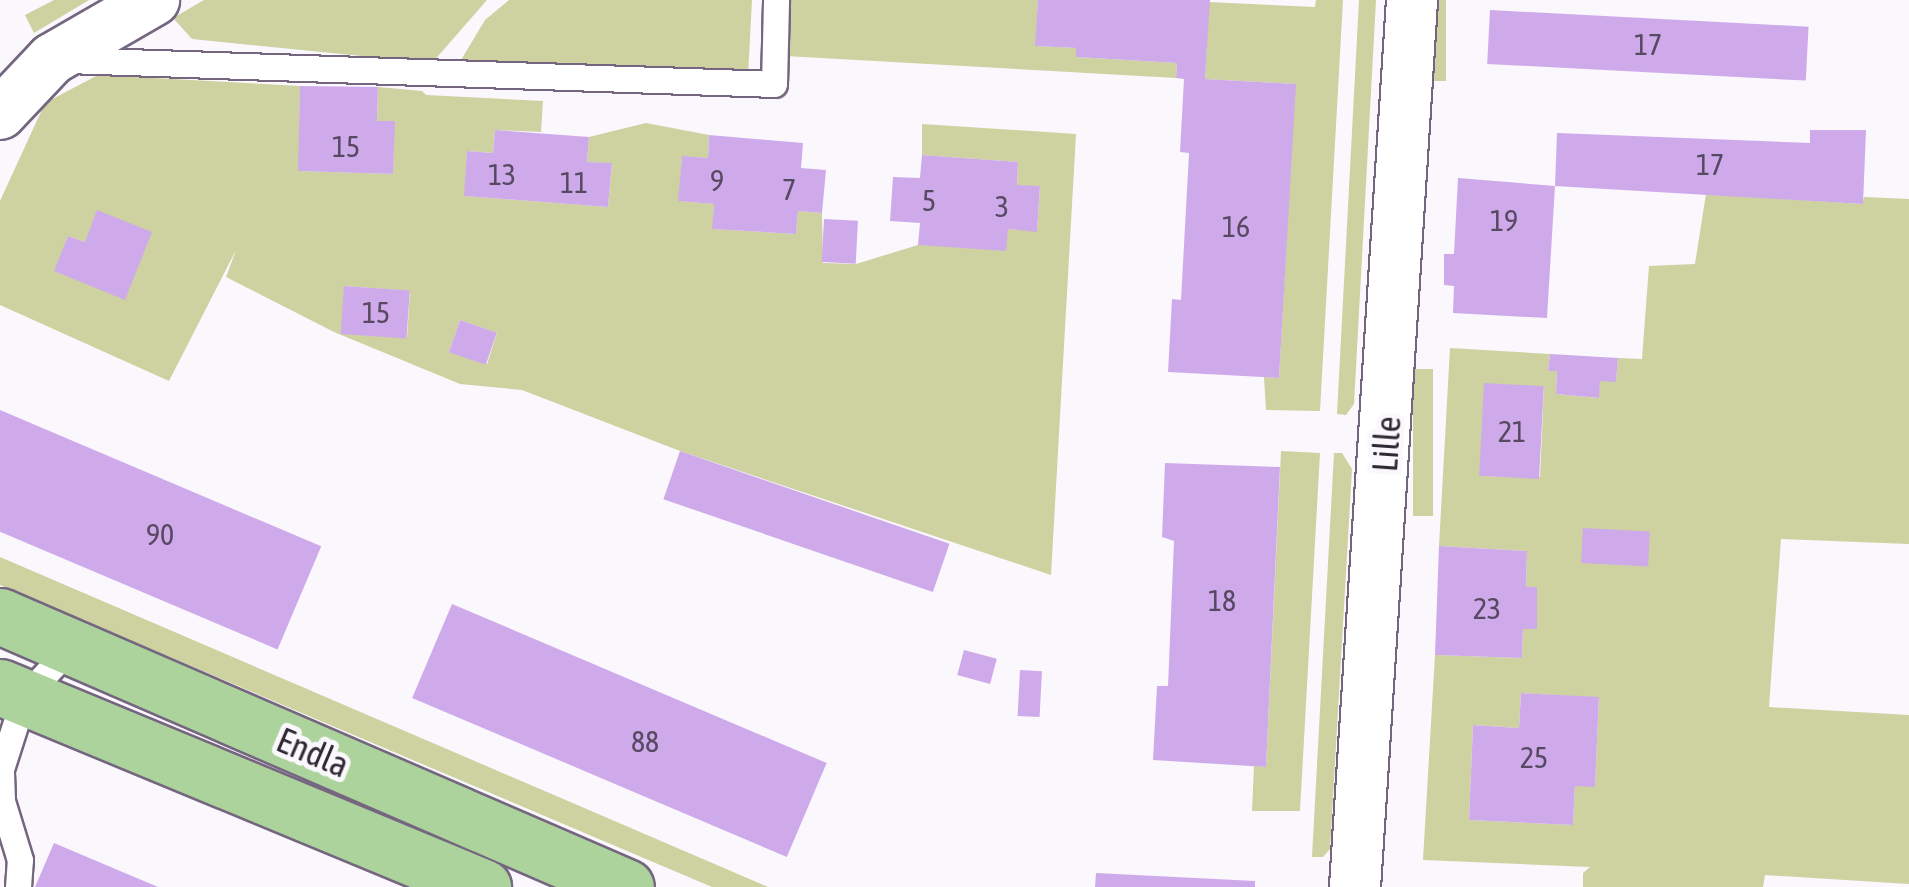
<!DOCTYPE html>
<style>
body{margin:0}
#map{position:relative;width:1909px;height:887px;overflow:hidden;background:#faf7fd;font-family:"Asap Condensed",sans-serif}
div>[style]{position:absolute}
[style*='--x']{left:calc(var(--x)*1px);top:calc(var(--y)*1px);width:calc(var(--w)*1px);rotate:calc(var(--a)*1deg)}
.green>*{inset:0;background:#cdd2a0;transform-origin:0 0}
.building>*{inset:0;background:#cfaaeb;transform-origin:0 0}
.roads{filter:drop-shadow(2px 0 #756680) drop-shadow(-2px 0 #756680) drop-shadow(0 2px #756680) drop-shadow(0 -2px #756680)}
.lane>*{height:25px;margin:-12.5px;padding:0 12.5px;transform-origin:12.5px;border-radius:12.5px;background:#fff}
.street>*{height:50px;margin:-25px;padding:0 25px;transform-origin:25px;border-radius:25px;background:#fff}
.primary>*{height:55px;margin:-27.5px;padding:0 27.5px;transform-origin:27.5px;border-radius:27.5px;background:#acd39b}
span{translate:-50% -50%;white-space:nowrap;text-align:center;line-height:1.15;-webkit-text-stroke:10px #faf7fd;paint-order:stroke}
.number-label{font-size:30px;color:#574962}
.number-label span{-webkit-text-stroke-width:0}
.street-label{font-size:35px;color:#2f2934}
</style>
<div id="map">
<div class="green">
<div style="clip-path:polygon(54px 0,89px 0,34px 33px,25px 15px)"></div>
<div style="clip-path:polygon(204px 0,487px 0,432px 63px,192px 39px,173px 18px)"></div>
<div style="clip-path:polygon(509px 0,752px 0,748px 76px,458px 65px,485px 20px)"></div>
<div style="clip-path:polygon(786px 0,1038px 0,1036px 46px,1076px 48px,1076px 57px,1177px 63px,1176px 78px,785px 56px)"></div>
<div style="clip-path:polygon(1316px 0,1343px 0,1320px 411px,1266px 410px,1264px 377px,1279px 378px,1295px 84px,1205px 79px,1209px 2px,1315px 7px)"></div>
<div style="clip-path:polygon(1359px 0,1376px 0,1354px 404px,1346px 415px,1337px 414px)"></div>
<div style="left:1432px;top:0;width:14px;height:81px"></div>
<div style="clip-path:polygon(evenodd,98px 75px,300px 86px,299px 171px,393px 174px,394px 122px,377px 121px,378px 87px,422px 91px,426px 95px,543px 101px,541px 132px,495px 130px,493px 153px,467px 151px,465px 196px,608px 207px,612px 164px,587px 162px,589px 137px,646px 123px,709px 135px,708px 158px,682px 157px,679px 201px,714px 204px,713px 229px,796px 234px,798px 211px,822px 213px,823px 263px,856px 264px,918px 245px,1008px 229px,1037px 231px,1040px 187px,1017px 185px,1018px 162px,922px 155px,922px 124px,1076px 134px,1051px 575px,680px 451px,522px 390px,460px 384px,334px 332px,226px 277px,236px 250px,169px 381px,0 305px,0 201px,45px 103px,98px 75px,98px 211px,125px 299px,55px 271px,68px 236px,85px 242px,98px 211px,98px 75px,345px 286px,410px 291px,407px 338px,345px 286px,98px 75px,460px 320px,497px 333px,487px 364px,449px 352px,460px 320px)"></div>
<div style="clip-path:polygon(evenodd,1706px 194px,1862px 204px,1864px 197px,1909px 199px,1909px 544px,1781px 539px,1769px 707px,1909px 715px,1909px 884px,1765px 875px,1763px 887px,1583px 887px,1583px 873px,1590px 867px,1423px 860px,1435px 655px,1522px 658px,1523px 629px,1537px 629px,1537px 588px,1526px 587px,1527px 551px,1439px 546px,1450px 348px,1550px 354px,1548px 371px,1557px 371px,1556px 394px,1598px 398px,1600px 381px,1616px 381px,1618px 358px,1642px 359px,1649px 266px,1695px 264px,1706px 194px,1544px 386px,1540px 477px,1481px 476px,1544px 386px,1706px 194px,1521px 693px,1599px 698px,1595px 786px,1575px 786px,1573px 825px,1469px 820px,1473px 725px,1519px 728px,1521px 693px)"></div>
<div style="left:1413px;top:369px;width:20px;height:147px"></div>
<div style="clip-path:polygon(1281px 451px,1320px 453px,1300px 811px,1252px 811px,1254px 766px,1266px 767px)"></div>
<div style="clip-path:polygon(1334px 453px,1342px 453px,1352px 469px,1330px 849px,1323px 857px,1312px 857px)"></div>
<div style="clip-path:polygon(0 557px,768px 887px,712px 887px,0 585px)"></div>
</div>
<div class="building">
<div style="clip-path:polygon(1038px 0,1210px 0,1205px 79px,1296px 84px,1279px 378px,1168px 372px,1172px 299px,1181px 300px,1189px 153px,1180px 152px,1184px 79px,1176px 78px,1177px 63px,1076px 57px,1076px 48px,1035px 46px)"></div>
<div style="left:1490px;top:10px;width:319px;height:54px;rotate:3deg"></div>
<div style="clip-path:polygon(300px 86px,378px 87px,377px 121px,395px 121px,393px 174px,298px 171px)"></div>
<div style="clip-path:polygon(495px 130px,589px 137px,587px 162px,612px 163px,608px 207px,464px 196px,467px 151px,493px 153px)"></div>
<div style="clip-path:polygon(1810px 130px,1866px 130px,1863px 204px,1555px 186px,1557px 133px,1810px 143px)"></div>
<div style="clip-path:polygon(709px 135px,803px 143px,801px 168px,826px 170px,822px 213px,798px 211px,796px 234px,712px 229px,714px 204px,678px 201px,682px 156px,708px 158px)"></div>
<div style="clip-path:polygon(922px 155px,1018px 162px,1017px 185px,1040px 186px,1037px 232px,1008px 229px,1006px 251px,918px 245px,920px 223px,890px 221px,893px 177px,920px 178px)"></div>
<div style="clip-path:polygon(1458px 178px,1555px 186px,1547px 318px,1453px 313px,1454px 286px,1444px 285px,1444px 254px,1454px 254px)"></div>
<div style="clip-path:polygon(97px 210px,152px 232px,125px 300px,54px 271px,68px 236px,85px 242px)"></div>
<div style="left:824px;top:219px;width:34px;height:43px;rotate:3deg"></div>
<div style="left:344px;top:286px;width:66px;height:48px;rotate:4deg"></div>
<div style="left:460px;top:320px;width:39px;height:34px;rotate:19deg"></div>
<div style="clip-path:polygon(1550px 354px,1618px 358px,1616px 382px,1600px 381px,1599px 398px,1556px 394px,1557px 371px,1548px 371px)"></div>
<div style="left:1484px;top:383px;width:60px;height:93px;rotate:3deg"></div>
<div style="left:0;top:410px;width:349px;height:112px;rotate:23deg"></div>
<div style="left:680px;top:451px;width:285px;height:51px;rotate:19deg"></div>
<div style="clip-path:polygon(1165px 463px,1280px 467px,1266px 767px,1153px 760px,1157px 686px,1168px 686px,1174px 541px,1162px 537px)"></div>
<div style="left:1583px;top:528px;width:67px;height:35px;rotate:3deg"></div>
<div style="clip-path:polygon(1439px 546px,1527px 551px,1526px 587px,1537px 587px,1537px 629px,1523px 629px,1522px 658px,1435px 655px)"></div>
<div style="left:452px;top:604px;width:407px;height:102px;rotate:23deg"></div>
<div style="left:964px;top:650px;width:34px;height:26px;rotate:15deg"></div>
<div style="left:1020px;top:670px;width:22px;height:46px;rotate:3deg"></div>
<div style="clip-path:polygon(1521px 693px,1599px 697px,1595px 787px,1575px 786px,1573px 825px,1469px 820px,1473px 725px,1519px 728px)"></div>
<div style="clip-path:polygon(54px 843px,158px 887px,35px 887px)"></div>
<div style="clip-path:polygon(1096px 873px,1255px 881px,1255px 887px,1095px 887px)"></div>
</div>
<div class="roads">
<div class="lane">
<div style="--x:67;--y:60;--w:707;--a:1.94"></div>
<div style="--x:774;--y:84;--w:84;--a:-88.6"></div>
<div style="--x:18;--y:887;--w:27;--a:-86"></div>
<div style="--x:20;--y:860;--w:62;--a:-107"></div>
<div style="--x:2;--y:801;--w:32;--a:-92"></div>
<div style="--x:1;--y:769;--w:76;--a:-72.3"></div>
<div style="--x:24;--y:697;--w:69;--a:-46.8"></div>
</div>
<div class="street">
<div style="--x:0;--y:114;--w:76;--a:-46.6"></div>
<div style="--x:52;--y:59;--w:118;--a:-30"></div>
<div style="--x:1355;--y:887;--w:889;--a:-86.32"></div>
</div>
<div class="primary">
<div style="--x:0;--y:616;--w:682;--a:23.41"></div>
<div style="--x:0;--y:687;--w:523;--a:22.49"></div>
</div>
</div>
<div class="number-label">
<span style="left:1648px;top:44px">17</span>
<span style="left:346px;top:146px">15</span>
<span style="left:1710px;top:164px">17</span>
<span style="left:502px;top:174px">13</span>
<span style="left:717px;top:180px">9</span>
<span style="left:574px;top:182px">11</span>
<span style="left:789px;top:189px">7</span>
<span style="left:929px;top:200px">5</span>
<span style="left:1002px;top:206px">3</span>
<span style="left:1504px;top:220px">19</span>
<span style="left:1236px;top:226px">16</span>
<span style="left:376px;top:312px">15</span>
<span style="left:1512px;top:431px">21</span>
<span style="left:160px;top:534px">90</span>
<span style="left:1222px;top:600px">18</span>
<span style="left:1487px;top:608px">23</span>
<span style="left:645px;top:741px">88</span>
<span style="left:1534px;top:757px">25</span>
</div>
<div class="street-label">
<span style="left:1386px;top:444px;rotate:-86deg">Lille</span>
<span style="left:313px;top:752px;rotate:23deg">Endla</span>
</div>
</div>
